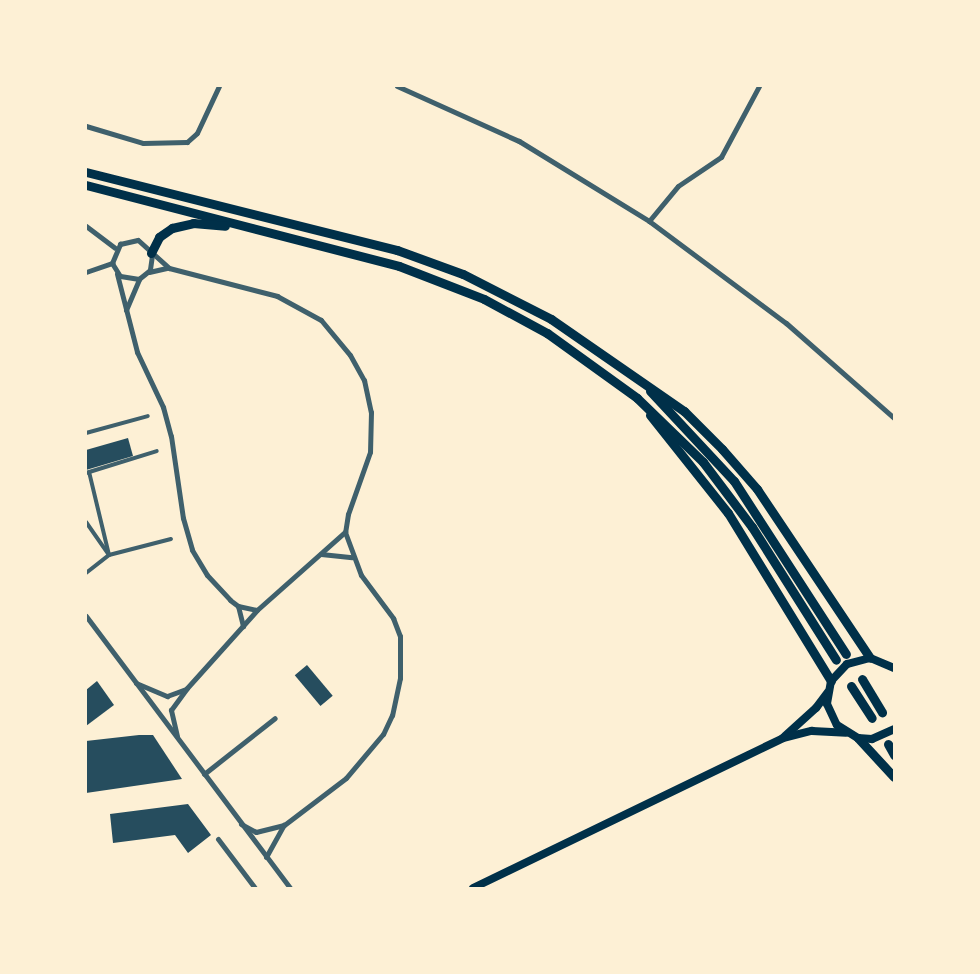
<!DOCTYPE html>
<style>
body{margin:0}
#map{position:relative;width:980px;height:974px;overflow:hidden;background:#fdf0d5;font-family:"Noto Sans",sans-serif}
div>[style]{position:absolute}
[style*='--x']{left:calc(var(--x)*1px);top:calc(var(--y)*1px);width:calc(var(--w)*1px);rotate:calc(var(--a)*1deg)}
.building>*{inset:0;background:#264d5e;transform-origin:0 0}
.pedestrian>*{height:4px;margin:-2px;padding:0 2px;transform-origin:2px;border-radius:2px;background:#3f606c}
.minor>*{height:5px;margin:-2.5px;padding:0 2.5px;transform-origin:2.5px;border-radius:2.5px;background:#3f606c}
.secondary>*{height:8px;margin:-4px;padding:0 4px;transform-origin:4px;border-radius:4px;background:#003049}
.primary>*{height:8px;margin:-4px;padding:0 4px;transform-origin:4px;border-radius:4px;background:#003049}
.trunk>*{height:9px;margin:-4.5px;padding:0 4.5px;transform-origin:4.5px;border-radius:4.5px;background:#003049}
span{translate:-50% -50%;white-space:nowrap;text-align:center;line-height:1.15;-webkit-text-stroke:5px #fdf0d5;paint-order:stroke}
.frame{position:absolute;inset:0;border:87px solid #fdf0d5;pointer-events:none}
</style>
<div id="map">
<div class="building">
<div style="clip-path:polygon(128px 438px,133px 456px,86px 470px,86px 450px)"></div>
<div style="left:307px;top:665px;width:40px;height:16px;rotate:50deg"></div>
<div style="clip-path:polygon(97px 681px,114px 705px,86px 726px,86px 690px)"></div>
<div style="clip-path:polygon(139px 735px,153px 735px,182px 779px,86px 793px,86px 741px)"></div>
<div style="clip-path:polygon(188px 804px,211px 835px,188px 853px,175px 835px,113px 843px,110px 814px)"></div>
</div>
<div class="pedestrian">
<div style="--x:86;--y:433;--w:64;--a:-15.3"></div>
<div style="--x:86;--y:473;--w:74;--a:-17.2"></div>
<div style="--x:86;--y:522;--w:40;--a:55.1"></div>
<div style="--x:109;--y:555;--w:64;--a:-14.5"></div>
<div style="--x:86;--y:573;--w:29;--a:-38"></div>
<div style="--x:109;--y:555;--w:85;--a:-103.5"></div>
</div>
<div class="minor">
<div style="--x:397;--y:86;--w:134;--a:24.3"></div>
<div style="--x:519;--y:141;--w:153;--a:31.6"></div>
<div style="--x:649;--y:221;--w:171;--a:36.7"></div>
<div style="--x:786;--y:323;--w:144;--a:41.3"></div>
<div style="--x:86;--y:126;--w:59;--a:16.6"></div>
<div style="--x:143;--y:143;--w:44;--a:-1.3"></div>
<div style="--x:187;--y:142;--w:13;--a:-42"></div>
<div style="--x:197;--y:133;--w:52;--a:-64.9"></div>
<div style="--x:649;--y:221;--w:45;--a:-50.4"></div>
<div style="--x:678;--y:186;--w:52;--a:-34"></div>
<div style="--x:721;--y:157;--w:81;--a:-61.8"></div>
<div style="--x:86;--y:226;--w:36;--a:37"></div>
<div style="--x:152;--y:255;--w:15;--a:98"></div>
<div style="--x:150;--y:270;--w:14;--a:141"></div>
<div style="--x:139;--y:279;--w:19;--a:-171"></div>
<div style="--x:120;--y:276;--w:15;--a:-122"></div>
<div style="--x:112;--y:263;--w:21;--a:-67"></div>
<div style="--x:120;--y:244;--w:18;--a:-13"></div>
<div style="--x:138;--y:240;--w:42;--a:42.1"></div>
<div style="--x:169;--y:268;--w:112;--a:14.5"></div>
<div style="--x:277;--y:296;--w:50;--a:28.6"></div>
<div style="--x:321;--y:320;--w:45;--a:50.4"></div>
<div style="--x:350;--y:355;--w:29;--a:61"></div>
<div style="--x:364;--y:380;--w:33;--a:78"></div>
<div style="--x:371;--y:412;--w:40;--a:91.4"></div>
<div style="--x:370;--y:452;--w:66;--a:109.5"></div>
<div style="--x:348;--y:514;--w:18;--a:99"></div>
<div style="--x:345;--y:532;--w:46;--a:69.6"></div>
<div style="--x:361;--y:575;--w:54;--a:53.3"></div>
<div style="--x:393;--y:618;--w:19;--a:69"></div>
<div style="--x:400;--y:636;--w:42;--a:90"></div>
<div style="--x:400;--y:678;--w:38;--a:102"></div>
<div style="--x:392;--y:715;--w:21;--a:115"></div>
<div style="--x:383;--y:734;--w:57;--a:130.1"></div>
<div style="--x:346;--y:778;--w:78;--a:142.8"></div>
<div style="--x:284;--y:825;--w:29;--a:166"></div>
<div style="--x:256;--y:832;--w:17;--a:-152"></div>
<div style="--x:86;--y:272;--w:28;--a:-19"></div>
<div style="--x:149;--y:272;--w:18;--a:-13"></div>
<div style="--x:117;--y:274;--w:81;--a:75.6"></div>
<div style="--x:137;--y:352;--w:61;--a:64.7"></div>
<div style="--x:163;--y:407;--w:30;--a:75"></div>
<div style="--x:171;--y:436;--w:83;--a:81.7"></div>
<div style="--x:183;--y:518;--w:33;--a:74"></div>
<div style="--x:192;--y:550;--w:29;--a:59"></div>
<div style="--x:207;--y:575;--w:34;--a:47"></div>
<div style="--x:230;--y:600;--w:10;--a:37"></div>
<div style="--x:238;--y:606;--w:19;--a:12"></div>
<div style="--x:126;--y:310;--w:34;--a:-67"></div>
<div style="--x:321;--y:554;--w:31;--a:6"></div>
<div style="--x:238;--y:606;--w:21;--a:76"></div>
<div style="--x:86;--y:616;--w:340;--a:53.1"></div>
<div style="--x:136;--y:683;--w:34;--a:23"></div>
<div style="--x:167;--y:696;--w:20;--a:-20"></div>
<div style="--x:177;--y:736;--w:27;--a:-103"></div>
<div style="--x:171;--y:710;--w:27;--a:-54"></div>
<div style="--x:187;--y:688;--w:105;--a:-48.1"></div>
<div style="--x:257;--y:610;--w:118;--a:-41.6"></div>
<div style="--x:204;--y:774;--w:90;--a:-38.3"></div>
<div style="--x:218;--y:839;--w:61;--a:52.9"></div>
<div style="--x:266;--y:857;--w:37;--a:-61"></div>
</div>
<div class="secondary">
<div style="--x:785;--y:736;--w:42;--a:-42.1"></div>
<div style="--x:816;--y:708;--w:20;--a:-53"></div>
<div style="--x:473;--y:888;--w:344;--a:-25.8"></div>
<div style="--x:783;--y:738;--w:30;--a:-14"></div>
<div style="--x:812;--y:731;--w:34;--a:3"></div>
</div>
<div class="primary">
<div style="--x:894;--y:668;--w:26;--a:-157"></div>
<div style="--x:870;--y:658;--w:24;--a:165"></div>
<div style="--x:847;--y:664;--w:23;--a:133"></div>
<div style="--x:831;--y:681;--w:23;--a:100"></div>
<div style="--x:827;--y:704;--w:23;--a:65"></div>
<div style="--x:837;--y:725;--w:25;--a:32"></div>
<div style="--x:858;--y:738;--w:14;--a:4"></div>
<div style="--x:872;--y:739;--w:24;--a:-24"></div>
</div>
<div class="trunk">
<div style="--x:86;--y:172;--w:321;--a:14.1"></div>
<div style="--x:397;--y:250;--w:70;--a:20"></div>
<div style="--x:463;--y:274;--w:99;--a:27.1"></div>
<div style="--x:551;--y:319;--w:162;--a:34.7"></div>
<div style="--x:684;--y:411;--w:54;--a:45"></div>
<div style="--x:722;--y:449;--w:53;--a:48.8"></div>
<div style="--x:757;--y:489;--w:203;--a:56.2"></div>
<div style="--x:86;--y:185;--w:323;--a:14.5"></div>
<div style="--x:399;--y:266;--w:91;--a:21.2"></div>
<div style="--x:484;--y:299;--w:72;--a:28.4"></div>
<div style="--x:547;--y:333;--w:111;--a:35.8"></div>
<div style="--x:637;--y:398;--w:92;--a:44.1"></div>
<div style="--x:703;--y:462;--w:81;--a:53"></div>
<div style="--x:752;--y:527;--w:157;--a:57.7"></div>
<div style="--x:151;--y:253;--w:18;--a:-63"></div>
<div style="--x:159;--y:237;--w:16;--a:-35"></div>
<div style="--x:172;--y:228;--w:22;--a:-13"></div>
<div style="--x:193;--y:223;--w:32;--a:5"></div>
<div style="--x:650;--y:391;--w:123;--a:47"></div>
<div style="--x:734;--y:481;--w:206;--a:57.1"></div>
<div style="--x:650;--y:415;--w:125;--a:51.5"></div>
<div style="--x:728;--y:513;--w:197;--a:58.5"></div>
<div style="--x:862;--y:679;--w:39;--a:59"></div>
<div style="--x:851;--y:686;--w:38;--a:57"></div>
<div style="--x:858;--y:738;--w:53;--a:47.3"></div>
<div style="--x:888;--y:744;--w:13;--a:61"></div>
</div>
<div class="frame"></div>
</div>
